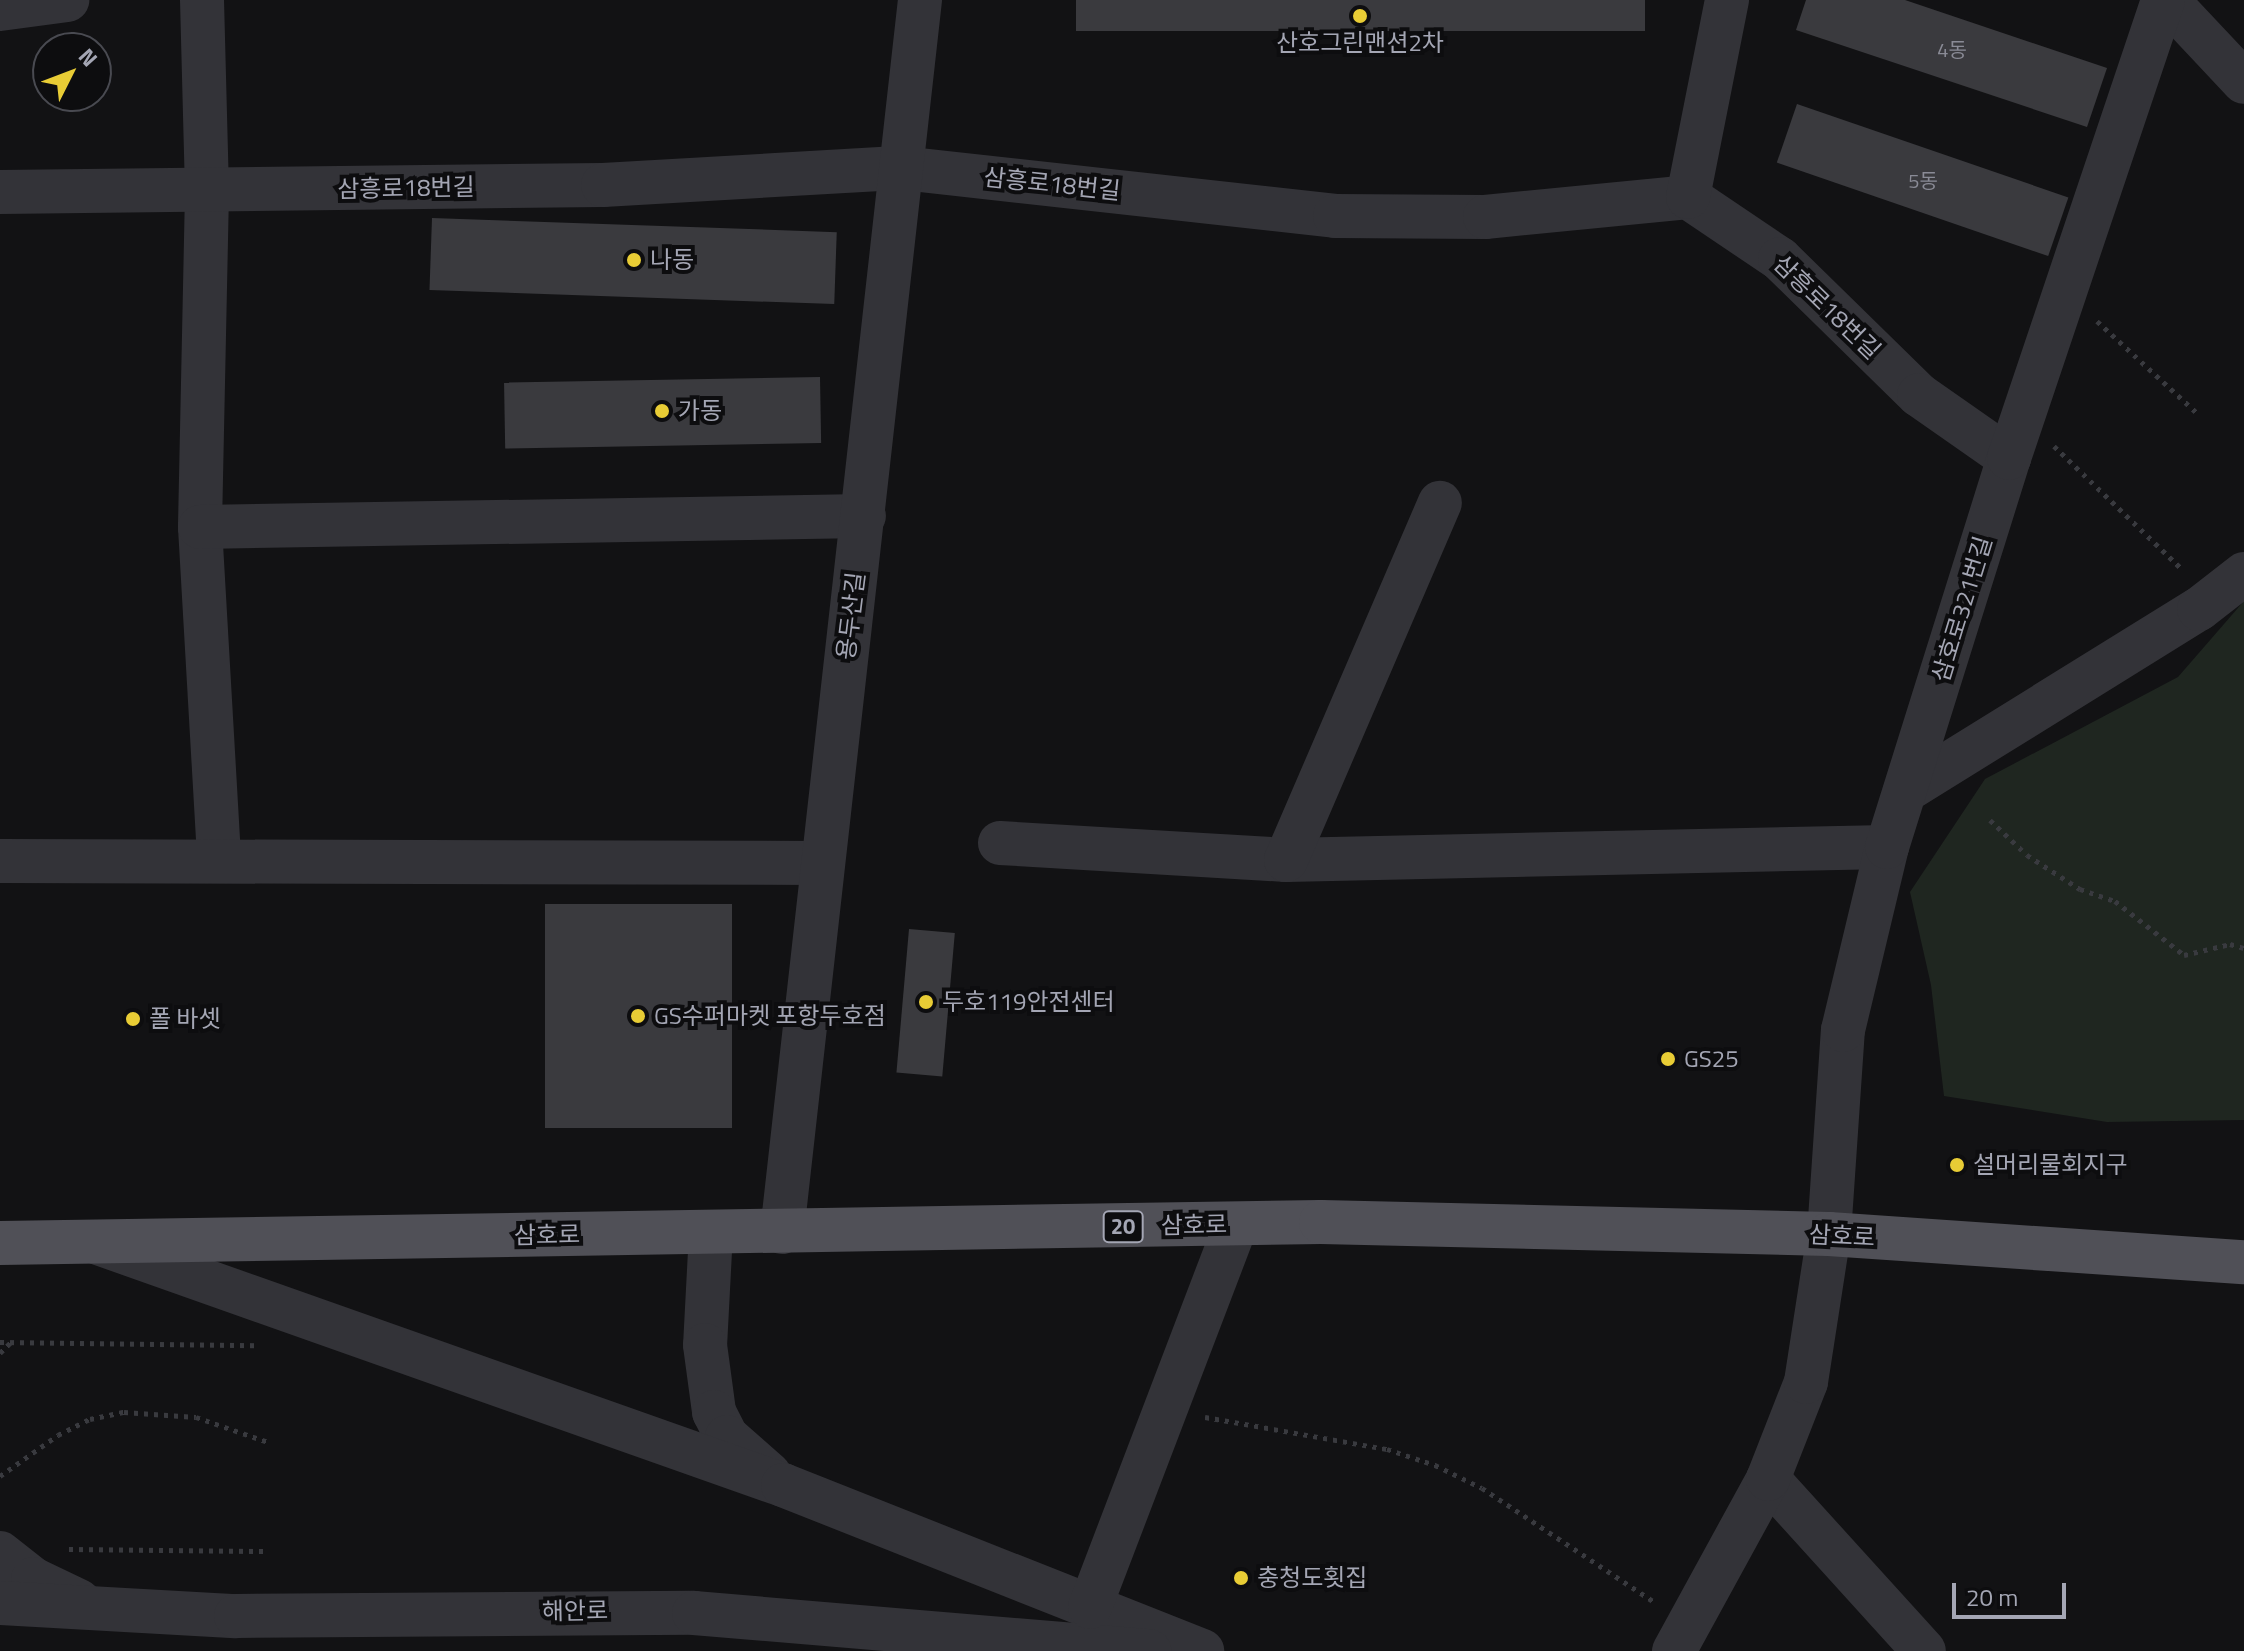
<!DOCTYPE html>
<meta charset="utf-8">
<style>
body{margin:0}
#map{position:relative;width:2244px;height:1651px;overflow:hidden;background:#121214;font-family:"Titillium Web","Noto Sans KR",sans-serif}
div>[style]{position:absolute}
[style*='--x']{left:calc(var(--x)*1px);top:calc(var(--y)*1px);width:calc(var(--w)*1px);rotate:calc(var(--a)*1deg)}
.green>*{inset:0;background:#1f2620}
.building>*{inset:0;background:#3a3a3e;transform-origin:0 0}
.path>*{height:5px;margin-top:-2.5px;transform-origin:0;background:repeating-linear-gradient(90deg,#393a3f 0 4px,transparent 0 10px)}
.minor>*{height:44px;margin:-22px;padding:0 22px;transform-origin:22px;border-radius:22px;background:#333338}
.major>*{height:44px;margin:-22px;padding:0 22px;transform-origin:22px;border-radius:22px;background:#505057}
.dots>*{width:22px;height:22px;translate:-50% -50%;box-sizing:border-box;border:4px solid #0d0d0f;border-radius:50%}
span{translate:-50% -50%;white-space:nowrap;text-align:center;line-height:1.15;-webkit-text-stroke:8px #0d0d0f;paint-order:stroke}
.number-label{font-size:20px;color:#8a8b96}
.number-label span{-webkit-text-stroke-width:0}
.shield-label span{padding:2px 6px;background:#0d0d0f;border:2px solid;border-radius:6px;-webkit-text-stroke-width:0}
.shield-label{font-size:22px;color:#a4a6b4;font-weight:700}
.poi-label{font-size:24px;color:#a4a6b4}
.left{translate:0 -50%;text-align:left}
.street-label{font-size:24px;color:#a4a6b4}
.north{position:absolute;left:32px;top:32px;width:80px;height:80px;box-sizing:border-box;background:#0d0d0f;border:2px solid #494a51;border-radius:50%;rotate:48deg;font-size:22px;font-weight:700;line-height:32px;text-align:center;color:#a4a6b4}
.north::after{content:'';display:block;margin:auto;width:28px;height:36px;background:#e8cc35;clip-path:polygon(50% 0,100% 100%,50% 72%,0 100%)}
.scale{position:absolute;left:1952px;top:1583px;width:114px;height:36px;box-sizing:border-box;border:4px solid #a4a6b4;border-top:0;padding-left:10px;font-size:24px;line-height:28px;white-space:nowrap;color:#a4a6b4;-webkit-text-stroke:6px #0d0d0f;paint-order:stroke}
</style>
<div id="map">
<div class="green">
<div style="clip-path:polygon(2244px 601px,2244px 1120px,2107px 1122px,1944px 1096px,1931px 985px,1910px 892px,1985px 779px,2178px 677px)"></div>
</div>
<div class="building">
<div style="left:1076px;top:0;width:569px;height:31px"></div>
<div style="clip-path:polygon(1806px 0,1905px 0,2107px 68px,2087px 127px,1796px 30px)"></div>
<div style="left:1797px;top:104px;width:287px;height:62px;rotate:19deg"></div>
<div style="left:432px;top:218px;width:405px;height:72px;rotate:2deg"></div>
<div style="left:820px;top:377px;width:66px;height:316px;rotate:89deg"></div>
<div style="left:545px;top:904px;width:187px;height:224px"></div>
<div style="left:909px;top:929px;width:46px;height:144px;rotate:5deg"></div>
</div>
<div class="path">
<div style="--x:2097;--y:321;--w:136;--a:42.6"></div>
<div style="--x:2054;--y:446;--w:178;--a:43.9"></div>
<div style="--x:1990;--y:820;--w:51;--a:43.4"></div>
<div style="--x:2027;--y:855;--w:63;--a:32.7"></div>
<div style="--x:2080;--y:889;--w:37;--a:19"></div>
<div style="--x:2115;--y:901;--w:88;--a:38"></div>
<div style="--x:2184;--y:955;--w:47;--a:-13.4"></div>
<div style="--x:2230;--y:944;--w:15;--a:16"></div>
<div style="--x:0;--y:1342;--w:259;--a:0.7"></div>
<div style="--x:0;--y:1353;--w:16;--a:-45"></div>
<div style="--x:1205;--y:1417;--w:185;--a:10"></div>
<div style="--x:1387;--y:1449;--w:51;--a:18.4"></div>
<div style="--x:1435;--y:1465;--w:52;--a:26.1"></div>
<div style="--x:1482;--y:1488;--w:206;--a:33.5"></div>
<div style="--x:0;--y:1476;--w:71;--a:-35.3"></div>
<div style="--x:58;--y:1435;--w:36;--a:-27"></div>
<div style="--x:90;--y:1419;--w:35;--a:-12"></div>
<div style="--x:124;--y:1412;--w:72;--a:4"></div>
<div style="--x:196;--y:1417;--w:79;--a:19.1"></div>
<div style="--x:69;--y:1549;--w:199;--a:0.6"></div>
</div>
<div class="minor">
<div style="--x:202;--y:0;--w:192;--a:88.5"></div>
<div style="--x:207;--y:192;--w:335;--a:91.2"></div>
<div style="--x:200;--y:527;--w:333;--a:86.7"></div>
<div style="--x:2167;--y:0;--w:112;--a:46.8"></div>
<div style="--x:0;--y:9;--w:68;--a:-7.7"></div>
<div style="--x:0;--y:192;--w:603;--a:-0.67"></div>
<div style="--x:603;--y:185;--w:299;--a:-3.3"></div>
<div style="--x:902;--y:168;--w:436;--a:6.3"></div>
<div style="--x:1335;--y:216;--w:150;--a:0.4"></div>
<div style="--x:1485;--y:217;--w:204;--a:-5.6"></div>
<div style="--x:1688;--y:197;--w:111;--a:34"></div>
<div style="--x:1780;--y:259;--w:194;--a:44.4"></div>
<div style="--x:1919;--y:395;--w:110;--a:35"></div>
<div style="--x:1688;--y:197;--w:201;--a:-78.8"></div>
<div style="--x:200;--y:527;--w:664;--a:-0.95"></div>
<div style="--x:1905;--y:791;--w:346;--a:-31.8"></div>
<div style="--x:2199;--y:609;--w:57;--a:-37.9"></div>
<div style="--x:1000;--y:843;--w:287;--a:3.4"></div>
<div style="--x:1286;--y:860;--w:601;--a:-1.24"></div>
<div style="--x:1286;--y:860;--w:389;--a:-66.7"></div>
<div style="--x:0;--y:861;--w:820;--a:0.14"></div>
<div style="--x:711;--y:1232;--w:113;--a:93"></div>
<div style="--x:705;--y:1345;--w:68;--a:82.3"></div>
<div style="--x:714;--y:1412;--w:28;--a:63"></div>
<div style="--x:727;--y:1437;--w:56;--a:41.4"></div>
<div style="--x:782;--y:1232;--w:1240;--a:-83.61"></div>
<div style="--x:98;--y:1243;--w:726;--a:19.46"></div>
<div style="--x:783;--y:1485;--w:451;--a:21.6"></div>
<div style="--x:1768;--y:1479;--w:232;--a:47.8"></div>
<div style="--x:0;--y:1553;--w:42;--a:38.2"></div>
<div style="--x:33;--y:1579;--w:51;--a:25.6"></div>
<div style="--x:0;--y:1603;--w:236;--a:3.2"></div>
<div style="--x:236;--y:1616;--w:458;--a:-0.4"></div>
<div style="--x:694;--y:1613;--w:457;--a:4.8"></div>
<div style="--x:1090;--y:1607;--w:410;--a:-69.1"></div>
<div style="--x:1674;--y:1651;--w:196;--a:-61.3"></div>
<div style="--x:1768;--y:1479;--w:104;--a:-68.6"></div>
<div style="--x:1806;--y:1382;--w:150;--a:-81.2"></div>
<div style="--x:1829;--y:1234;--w:204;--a:-86.1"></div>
<div style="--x:1843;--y:1030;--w:188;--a:-76.5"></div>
<div style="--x:1887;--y:847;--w:408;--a:-72.6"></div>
<div style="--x:2009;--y:458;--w:483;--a:-71.4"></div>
</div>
<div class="major">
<div style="--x:0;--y:1243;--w:1321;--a:-0.91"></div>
<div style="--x:1321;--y:1222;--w:508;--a:1.35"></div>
<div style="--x:1829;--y:1234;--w:416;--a:3.9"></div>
</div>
<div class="dots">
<div style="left:1360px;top:16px;background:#e8cc35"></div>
<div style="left:634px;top:260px;background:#e8cc35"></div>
<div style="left:662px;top:411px;background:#e8cc35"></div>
<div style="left:926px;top:1002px;background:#e8cc35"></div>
<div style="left:638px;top:1016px;background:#e8cc35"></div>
<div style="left:133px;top:1019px;background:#e8cc35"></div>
<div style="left:1668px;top:1059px;background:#e8cc35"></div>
<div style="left:1957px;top:1165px;background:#e8cc35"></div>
<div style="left:1241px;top:1578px;background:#e8cc35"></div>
</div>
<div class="number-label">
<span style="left:1952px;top:49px">4동</span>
<span style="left:1923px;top:180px">5동</span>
</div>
<div class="shield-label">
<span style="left:1123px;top:1227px">20</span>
</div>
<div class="poi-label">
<span style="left:1360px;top:43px">산호그린맨션2차</span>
<span class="left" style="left:650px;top:260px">나동</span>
<span class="left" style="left:678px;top:411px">가동</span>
<span class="left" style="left:942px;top:1002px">두호119안전센터</span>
<span class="left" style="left:654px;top:1016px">GS수퍼마켓 포항두호점</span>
<span class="left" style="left:149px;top:1019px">폴 바셋</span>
<span class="left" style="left:1684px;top:1059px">GS25</span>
<span class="left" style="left:1973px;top:1165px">설머리물회지구</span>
<span class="left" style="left:1257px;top:1578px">충청도횟집</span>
</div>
<div class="street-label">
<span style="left:1052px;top:184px;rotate:6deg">삼흥로18번길</span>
<span style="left:406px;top:188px;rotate:-1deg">삼흥로18번길</span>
<span style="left:1827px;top:307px;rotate:44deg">삼흥로18번길</span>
<span style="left:1962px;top:609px;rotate:-73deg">삼호로321번길</span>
<span style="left:851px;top:616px;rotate:-83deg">용두산길</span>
<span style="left:1194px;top:1225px;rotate:-1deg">삼호로</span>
<span style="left:547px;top:1235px;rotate:-1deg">삼호로</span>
<span style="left:1842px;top:1236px;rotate:3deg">삼호로</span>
<span style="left:575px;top:1611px;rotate:-1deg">해안로</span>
</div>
<div class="north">N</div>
<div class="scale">20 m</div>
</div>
